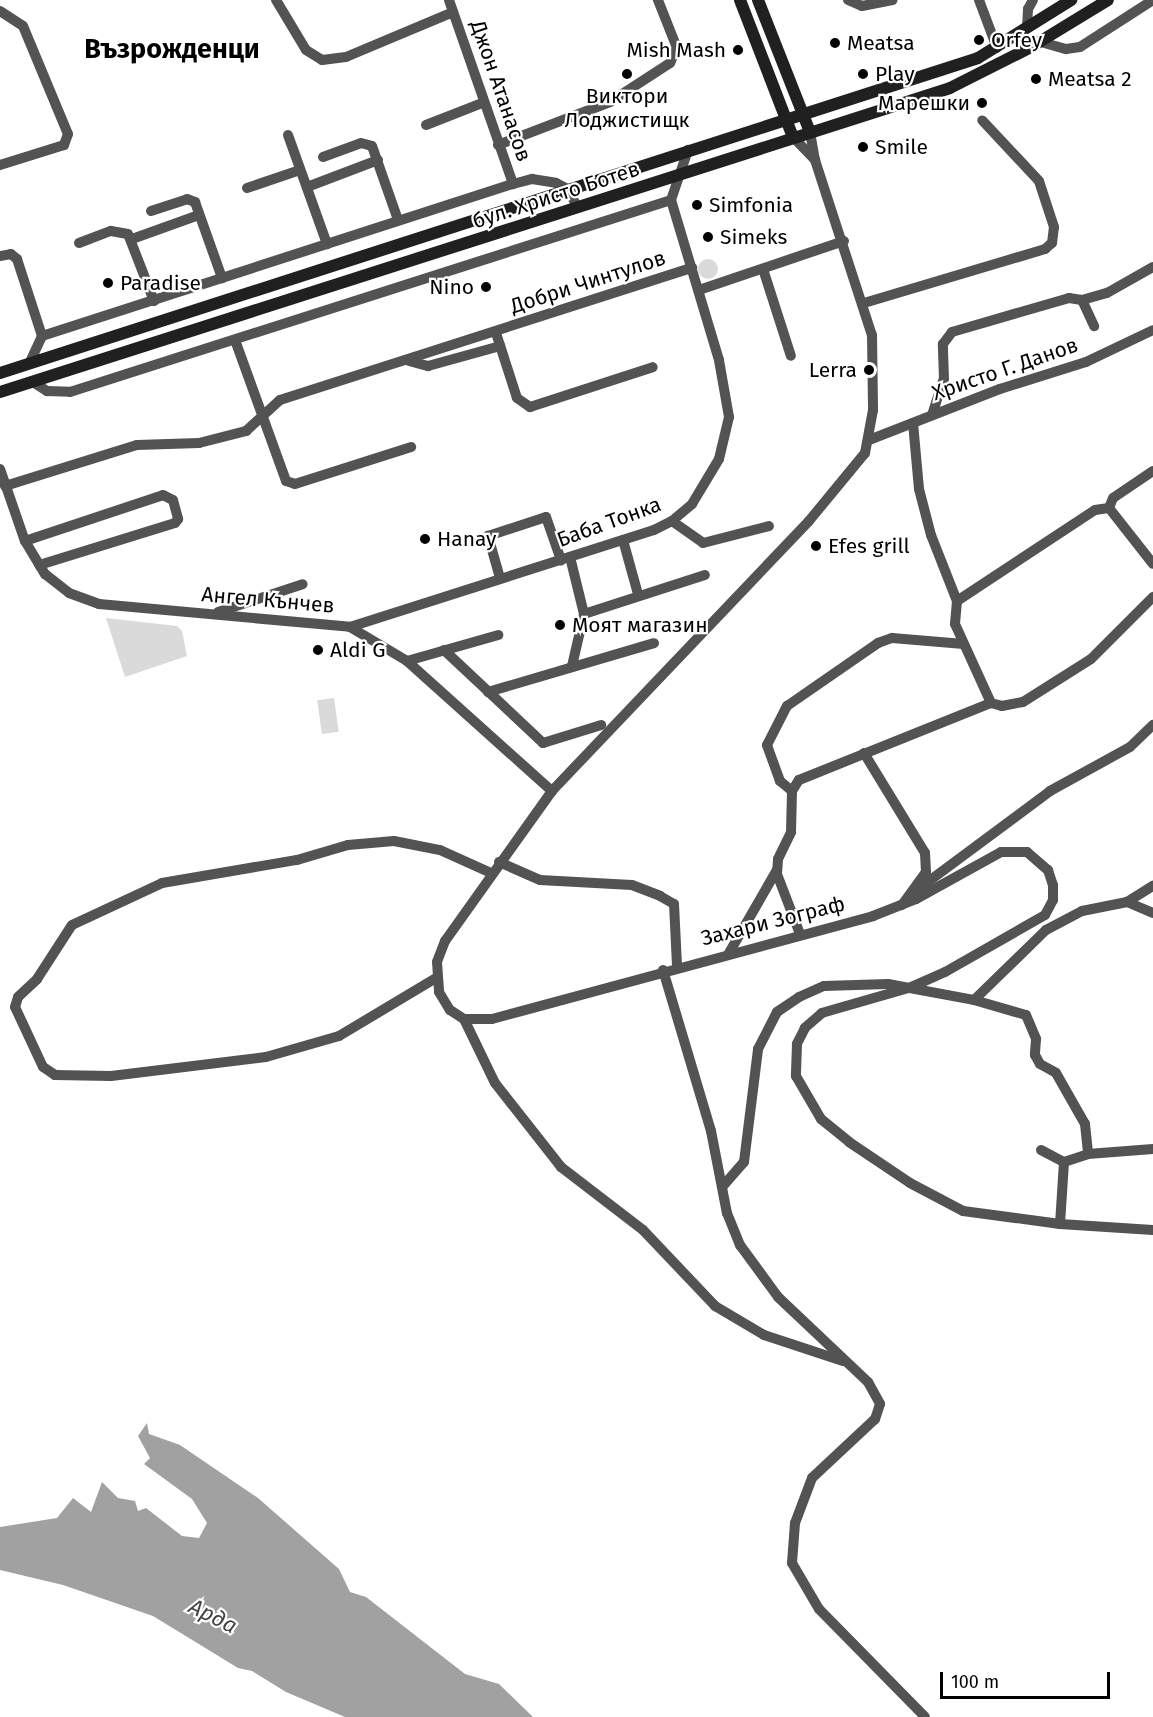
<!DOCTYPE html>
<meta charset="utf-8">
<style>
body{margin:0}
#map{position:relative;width:1153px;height:1717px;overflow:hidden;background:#fff;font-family:"Fira Sans",sans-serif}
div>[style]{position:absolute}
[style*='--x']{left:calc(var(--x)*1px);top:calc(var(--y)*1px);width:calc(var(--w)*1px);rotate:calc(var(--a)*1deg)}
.green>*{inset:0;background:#dadada;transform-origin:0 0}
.round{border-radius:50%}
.water>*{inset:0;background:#a1a1a1}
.minor>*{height:10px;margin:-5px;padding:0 5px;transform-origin:5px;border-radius:5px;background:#535353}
.secondary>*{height:12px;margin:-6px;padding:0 6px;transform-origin:6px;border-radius:6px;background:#202020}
.dots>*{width:16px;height:16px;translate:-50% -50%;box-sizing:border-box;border:3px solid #fff;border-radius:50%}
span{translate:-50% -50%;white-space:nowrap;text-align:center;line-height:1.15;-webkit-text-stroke:4.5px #fff;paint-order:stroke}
.poi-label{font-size:21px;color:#000}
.left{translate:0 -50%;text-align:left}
.right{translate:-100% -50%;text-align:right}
.street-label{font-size:21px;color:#000}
.water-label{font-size:22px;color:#424242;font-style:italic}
.district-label{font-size:27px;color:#000;font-weight:700}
.scale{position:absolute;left:940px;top:1672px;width:170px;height:27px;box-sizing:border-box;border:3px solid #000;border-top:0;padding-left:8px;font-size:18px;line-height:21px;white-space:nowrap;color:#000;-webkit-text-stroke:4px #fff;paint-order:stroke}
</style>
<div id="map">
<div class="green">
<div class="round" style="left:698px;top:259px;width:20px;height:20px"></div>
<div style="clip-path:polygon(106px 618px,177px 626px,182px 631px,187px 656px,125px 677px)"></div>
<div style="left:334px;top:698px;width:34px;height:17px;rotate:82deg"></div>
</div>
<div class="water">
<div style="clip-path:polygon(147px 1423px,149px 1434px,180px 1445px,258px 1498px,339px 1569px,350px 1592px,366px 1597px,465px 1674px,499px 1684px,533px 1717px,345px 1717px,286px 1692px,252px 1671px,238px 1668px,153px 1616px,63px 1585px,0 1570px,0 1527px,57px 1518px,73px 1498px,91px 1512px,102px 1482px,118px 1498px,135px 1501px,138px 1511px,146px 1508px,182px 1536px,199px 1538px,207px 1523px,192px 1499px,144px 1464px,150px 1458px,138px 1436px)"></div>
</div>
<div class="minor">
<div style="--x:276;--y:0;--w:58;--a:59"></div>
<div style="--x:306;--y:50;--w:19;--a:32"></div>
<div style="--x:322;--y:60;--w:24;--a:-7"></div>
<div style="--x:346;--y:57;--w:116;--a:-22.8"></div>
<div style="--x:449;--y:0;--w:195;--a:70.8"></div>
<div style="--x:848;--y:0;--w:15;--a:23"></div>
<div style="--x:862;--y:6;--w:31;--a:-11"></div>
<div style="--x:979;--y:0;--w:51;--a:69.4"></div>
<div style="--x:0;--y:11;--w:27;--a:33"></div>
<div style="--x:23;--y:26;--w:117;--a:67.4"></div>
<div style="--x:68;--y:134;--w:12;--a:110"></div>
<div style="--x:64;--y:145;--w:67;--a:162.6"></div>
<div style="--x:1027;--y:28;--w:19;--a:-87"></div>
<div style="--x:1028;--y:9;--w:10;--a:-61"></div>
<div style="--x:1041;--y:42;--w:26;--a:16"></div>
<div style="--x:1066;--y:49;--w:14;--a:-8"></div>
<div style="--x:1080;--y:47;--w:87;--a:-32.8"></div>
<div style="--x:426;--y:125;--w:60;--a:-21.4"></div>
<div style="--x:810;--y:132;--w:28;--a:80"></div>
<div style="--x:815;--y:160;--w:184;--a:72"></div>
<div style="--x:872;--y:335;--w:75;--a:89.2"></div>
<div style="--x:873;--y:410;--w:44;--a:100.5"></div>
<div style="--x:865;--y:453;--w:88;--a:129.5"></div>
<div style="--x:809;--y:521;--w:373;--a:133.6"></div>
<div style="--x:552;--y:791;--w:184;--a:125.5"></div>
<div style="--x:445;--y:941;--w:22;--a:111"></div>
<div style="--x:437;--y:962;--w:30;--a:86"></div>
<div style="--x:439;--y:992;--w:21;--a:59"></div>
<div style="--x:450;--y:1010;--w:17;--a:33"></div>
<div style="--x:464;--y:1019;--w:28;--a:0"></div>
<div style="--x:492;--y:1019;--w:395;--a:-15.1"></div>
<div style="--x:873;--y:916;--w:46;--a:-21.6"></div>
<div style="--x:916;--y:899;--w:97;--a:-28.9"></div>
<div style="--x:1001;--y:852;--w:26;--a:0"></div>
<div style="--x:1027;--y:852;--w:28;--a:41"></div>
<div style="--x:1048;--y:870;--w:16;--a:72"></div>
<div style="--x:1053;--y:885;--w:15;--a:90"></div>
<div style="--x:1053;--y:900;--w:17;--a:118"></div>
<div style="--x:1045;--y:915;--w:115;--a:150.3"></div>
<div style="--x:945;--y:972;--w:36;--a:156"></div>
<div style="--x:912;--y:987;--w:94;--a:163.9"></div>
<div style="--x:822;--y:1013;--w:23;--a:139"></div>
<div style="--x:805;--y:1028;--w:18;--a:117"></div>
<div style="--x:797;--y:1044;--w:32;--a:92"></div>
<div style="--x:796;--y:1076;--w:50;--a:59.8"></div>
<div style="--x:821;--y:1119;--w:36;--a:39"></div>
<div style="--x:849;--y:1142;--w:73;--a:33.9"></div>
<div style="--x:910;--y:1183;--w:60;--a:27.8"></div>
<div style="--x:963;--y:1211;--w:98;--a:7.6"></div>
<div style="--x:1060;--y:1224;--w:93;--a:3.7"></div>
<div style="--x:288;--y:135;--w:116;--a:70.3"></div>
<div style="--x:793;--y:137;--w:32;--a:46"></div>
<div style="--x:498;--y:145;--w:120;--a:-21"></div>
<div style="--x:610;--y:102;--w:72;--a:-33"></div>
<div style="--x:670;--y:63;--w:17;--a:-65"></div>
<div style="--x:677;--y:48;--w:52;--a:-111.6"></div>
<div style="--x:323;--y:157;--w:40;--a:-20.2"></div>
<div style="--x:361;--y:143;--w:11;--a:15"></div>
<div style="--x:372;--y:146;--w:78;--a:70.6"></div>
<div style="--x:307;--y:187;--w:76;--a:-20.8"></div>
<div style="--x:247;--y:188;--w:56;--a:-18.8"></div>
<div style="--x:151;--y:211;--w:38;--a:-18"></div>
<div style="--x:187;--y:199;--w:9;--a:21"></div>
<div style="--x:195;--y:202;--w:81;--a:70.4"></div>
<div style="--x:132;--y:239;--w:71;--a:-19.7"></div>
<div style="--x:79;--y:243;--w:34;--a:-21"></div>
<div style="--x:111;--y:231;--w:17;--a:10"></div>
<div style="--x:128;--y:234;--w:72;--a:68.8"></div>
<div style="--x:0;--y:256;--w:11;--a:-10"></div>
<div style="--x:11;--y:254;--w:8;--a:40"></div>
<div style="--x:17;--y:259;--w:81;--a:72"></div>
<div style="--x:763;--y:269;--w:91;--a:72.2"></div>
<div style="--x:699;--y:290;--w:153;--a:-18.7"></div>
<div style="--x:1082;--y:300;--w:29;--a:65"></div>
<div style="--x:864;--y:303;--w:189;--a:-16.6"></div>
<div style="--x:1045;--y:249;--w:9;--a:-41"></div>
<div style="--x:1052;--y:243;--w:16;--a:-83"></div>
<div style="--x:1054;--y:227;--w:48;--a:-108.1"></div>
<div style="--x:1039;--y:181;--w:83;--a:-133.1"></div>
<div style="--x:496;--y:333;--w:68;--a:72.1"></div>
<div style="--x:517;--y:398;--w:16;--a:35"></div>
<div style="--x:530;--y:407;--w:129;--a:-18"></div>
<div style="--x:235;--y:340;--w:150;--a:70.1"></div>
<div style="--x:286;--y:481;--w:9;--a:18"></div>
<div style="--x:295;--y:484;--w:122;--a:-17.7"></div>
<div style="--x:409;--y:361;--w:20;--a:15"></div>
<div style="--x:428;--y:366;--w:75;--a:-15.5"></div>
<div style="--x:29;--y:364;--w:31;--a:-65"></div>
<div style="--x:42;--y:336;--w:495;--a:-17.9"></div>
<div style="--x:513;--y:184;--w:20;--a:-15"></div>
<div style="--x:532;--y:179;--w:24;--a:9"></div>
<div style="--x:556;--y:183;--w:13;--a:27"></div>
<div style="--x:568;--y:189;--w:20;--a:63"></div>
<div style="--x:33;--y:382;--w:17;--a:33"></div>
<div style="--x:47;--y:391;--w:23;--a:2"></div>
<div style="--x:70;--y:392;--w:631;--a:-17.72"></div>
<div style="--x:932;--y:415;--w:38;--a:-72"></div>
<div style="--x:944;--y:379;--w:35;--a:-92"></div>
<div style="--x:943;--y:344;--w:15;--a:-53"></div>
<div style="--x:952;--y:332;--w:122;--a:-16.2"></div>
<div style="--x:1069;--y:298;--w:13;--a:9"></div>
<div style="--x:1082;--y:300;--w:26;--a:-16"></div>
<div style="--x:1107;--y:293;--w:53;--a:-29.5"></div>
<div style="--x:913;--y:423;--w:66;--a:84.8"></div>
<div style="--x:919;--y:489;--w:48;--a:75.4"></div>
<div style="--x:931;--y:535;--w:71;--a:68.5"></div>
<div style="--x:957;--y:601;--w:23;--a:95"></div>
<div style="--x:955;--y:624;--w:87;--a:65.5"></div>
<div style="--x:869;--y:440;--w:141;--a:-21.3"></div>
<div style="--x:1000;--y:389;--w:90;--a:-17.4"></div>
<div style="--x:1086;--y:362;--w:74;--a:-25.5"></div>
<div style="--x:0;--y:469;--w:76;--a:70.9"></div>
<div style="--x:25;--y:541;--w:39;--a:59"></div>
<div style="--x:45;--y:574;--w:31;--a:38"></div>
<div style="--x:69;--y:593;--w:32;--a:20"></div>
<div style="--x:99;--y:604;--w:252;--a:5.2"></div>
<div style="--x:350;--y:627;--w:66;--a:30.8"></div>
<div style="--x:407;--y:661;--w:195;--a:41.9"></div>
<div style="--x:1153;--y:471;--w:48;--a:146"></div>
<div style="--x:1113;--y:498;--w:11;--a:112"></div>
<div style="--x:1109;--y:508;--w:71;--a:51.8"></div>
<div style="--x:5;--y:486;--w:138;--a:-17.3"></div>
<div style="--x:137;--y:445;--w:62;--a:-1.8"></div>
<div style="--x:199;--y:443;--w:49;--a:-14.3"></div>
<div style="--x:246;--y:431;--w:46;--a:-42.4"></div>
<div style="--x:280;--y:400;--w:433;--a:-17.8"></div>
<div style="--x:672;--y:521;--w:38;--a:35"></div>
<div style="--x:703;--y:543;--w:68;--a:-14.4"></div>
<div style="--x:623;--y:540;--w:56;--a:74.5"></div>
<div style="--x:25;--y:541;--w:145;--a:-18.4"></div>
<div style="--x:163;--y:495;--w:11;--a:27"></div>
<div style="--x:173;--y:500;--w:20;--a:75"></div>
<div style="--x:178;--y:519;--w:5;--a:127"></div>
<div style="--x:175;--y:523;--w:142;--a:162.8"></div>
<div style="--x:570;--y:557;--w:59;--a:76.2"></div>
<div style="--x:584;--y:614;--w:53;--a:103"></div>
<div style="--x:500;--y:578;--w:44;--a:-105.9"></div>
<div style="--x:488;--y:536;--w:61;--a:-18.1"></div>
<div style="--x:546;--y:517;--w:46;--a:70.8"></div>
<div style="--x:957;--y:601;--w:165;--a:-33.4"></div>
<div style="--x:1095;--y:510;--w:14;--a:-8"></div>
<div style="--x:218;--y:612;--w:89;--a:-18.2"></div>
<div style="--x:584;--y:614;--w:127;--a:-17.9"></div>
<div style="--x:350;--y:627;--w:319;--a:-17.7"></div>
<div style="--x:654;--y:530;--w:20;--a:-27"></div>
<div style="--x:672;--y:521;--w:26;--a:-40"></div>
<div style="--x:692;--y:504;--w:52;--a:-59"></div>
<div style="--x:719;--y:459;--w:43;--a:-76.6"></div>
<div style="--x:729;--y:417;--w:58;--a:-100"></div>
<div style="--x:719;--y:360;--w:167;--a:-106.7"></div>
<div style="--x:671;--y:200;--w:53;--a:-71.2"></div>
<div style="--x:444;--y:650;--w:136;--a:43.2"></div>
<div style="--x:543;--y:743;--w:61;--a:-17.2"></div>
<div style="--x:407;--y:661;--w:95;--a:-15.9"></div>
<div style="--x:488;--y:692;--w:173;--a:-16.4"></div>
<div style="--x:864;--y:753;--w:117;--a:58.6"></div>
<div style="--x:925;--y:853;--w:19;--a:87"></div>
<div style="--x:926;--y:872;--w:41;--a:126"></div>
<div style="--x:792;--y:791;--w:16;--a:-140"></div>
<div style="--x:780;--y:781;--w:38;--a:-110"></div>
<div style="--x:767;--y:745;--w:44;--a:-62.9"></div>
<div style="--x:787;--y:706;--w:111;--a:-34.7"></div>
<div style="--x:878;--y:643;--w:15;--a:-20"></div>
<div style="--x:892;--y:638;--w:72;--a:4.8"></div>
<div style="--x:499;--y:862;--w:45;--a:23.7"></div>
<div style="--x:540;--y:880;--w:92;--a:3.1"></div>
<div style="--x:632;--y:885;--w:30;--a:21"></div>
<div style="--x:660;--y:896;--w:16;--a:30"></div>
<div style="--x:674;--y:904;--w:62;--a:87.2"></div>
<div style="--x:916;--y:899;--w:17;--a:-59"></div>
<div style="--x:925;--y:884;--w:156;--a:-36.6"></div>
<div style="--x:1050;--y:791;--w:91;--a:-28.8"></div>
<div style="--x:1130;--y:747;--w:32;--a:-44"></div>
<div style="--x:1127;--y:902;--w:28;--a:23"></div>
<div style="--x:800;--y:934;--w:64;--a:-111"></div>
<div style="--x:777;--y:874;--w:15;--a:-86"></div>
<div style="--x:778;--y:859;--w:30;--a:-64"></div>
<div style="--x:791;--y:832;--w:41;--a:-88.6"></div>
<div style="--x:792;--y:791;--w:13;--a:-58"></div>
<div style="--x:799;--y:780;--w:207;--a:-21.9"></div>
<div style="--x:991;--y:703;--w:11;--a:15"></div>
<div style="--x:1002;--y:706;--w:21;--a:-11"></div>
<div style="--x:1023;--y:702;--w:80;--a:-32.3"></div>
<div style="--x:1091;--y:659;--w:88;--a:-45"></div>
<div style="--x:729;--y:953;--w:96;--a:-60"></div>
<div style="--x:663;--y:970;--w:168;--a:73.4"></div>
<div style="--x:711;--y:1131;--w:84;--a:79"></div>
<div style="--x:727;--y:1213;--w:35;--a:68"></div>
<div style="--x:740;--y:1245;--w:64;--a:53.8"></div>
<div style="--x:778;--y:1297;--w:124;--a:43.4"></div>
<div style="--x:868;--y:1382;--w:25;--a:61"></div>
<div style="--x:880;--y:1404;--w:16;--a:108"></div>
<div style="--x:875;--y:1419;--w:86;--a:136.9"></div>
<div style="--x:812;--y:1478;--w:48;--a:110.7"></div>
<div style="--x:795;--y:1523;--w:40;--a:94.3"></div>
<div style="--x:792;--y:1563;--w:53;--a:59.6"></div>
<div style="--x:819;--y:1609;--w:151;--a:45.5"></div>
<div style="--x:436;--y:978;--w:113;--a:149.1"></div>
<div style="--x:339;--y:1036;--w:76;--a:164"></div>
<div style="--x:266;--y:1057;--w:156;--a:173"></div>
<div style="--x:111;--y:1076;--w:56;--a:-179"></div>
<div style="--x:55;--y:1075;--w:14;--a:-146"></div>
<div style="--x:43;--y:1067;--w:66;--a:-115"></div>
<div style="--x:15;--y:1007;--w:10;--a:-73"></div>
<div style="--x:18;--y:997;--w:26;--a:-43"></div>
<div style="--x:37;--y:979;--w:64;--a:-57.1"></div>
<div style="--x:72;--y:925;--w:99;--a:-25"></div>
<div style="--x:162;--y:883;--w:137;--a:-9.7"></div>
<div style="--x:297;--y:860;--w:53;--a:-16.4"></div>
<div style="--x:348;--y:845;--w:46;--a:-5"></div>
<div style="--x:394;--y:841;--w:47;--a:11.1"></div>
<div style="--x:440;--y:850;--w:56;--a:24.3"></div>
<div style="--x:974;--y:1000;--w:54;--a:16.1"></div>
<div style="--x:1026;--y:1015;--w:26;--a:67"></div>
<div style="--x:1036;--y:1039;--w:16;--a:94"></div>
<div style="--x:1035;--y:1055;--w:10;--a:61"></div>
<div style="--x:1040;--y:1064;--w:18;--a:29"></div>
<div style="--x:1056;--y:1073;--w:59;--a:60.4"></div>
<div style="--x:1085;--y:1124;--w:30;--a:84"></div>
<div style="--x:464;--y:1019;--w:71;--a:64.2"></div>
<div style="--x:495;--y:1083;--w:107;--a:51.8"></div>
<div style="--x:561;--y:1167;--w:103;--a:37.5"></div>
<div style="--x:643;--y:1230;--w:105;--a:46.5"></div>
<div style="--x:715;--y:1306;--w:57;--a:30.6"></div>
<div style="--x:764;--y:1335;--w:83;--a:18.2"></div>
<div style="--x:1041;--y:1150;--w:26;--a:28"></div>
<div style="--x:1064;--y:1162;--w:25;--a:-18"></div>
<div style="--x:1088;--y:1154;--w:65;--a:-4.4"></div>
<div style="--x:723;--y:1186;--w:32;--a:-49"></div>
<div style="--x:744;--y:1162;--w:114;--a:-82.9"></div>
<div style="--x:758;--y:1049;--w:42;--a:-62.8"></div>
<div style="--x:777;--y:1012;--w:27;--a:-34"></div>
<div style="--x:799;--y:997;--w:27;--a:-24"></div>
<div style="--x:824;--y:986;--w:64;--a:-1.8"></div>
<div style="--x:888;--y:984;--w:87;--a:10.5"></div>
<div style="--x:974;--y:1000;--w:100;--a:-44.2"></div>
<div style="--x:1046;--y:930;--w:41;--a:-27.8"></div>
<div style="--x:1082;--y:911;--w:46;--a:-11.3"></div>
<div style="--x:1127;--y:902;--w:31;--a:-32"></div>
<div style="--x:1060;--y:1224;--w:62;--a:-86.3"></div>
</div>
<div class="secondary">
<div style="--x:740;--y:0;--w:147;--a:68.9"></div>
<div style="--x:758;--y:0;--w:142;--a:68.5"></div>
<div style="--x:0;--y:373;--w:1027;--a:-17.85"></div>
<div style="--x:978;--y:58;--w:110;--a:-31.9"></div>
<div style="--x:0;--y:392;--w:997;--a:-17.74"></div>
<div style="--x:950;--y:88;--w:91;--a:-26.8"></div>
<div style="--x:1031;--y:47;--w:90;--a:-31.4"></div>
</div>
<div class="dots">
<div style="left:979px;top:40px;background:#000"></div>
<div style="left:835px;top:43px;background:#000"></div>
<div style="left:738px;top:50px;background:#000"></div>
<div style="left:627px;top:74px;background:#000"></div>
<div style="left:863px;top:74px;background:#000"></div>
<div style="left:1036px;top:79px;background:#000"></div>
<div style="left:982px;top:103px;background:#000"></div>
<div style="left:863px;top:147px;background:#000"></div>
<div style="left:697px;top:205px;background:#000"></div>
<div style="left:708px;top:237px;background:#000"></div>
<div style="left:108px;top:283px;background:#000"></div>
<div style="left:486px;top:287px;background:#000"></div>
<div style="left:869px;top:370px;background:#000"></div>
<div style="left:425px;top:539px;background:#000"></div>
<div style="left:816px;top:546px;background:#000"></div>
<div style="left:560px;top:625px;background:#000"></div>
<div style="left:318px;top:650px;background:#000"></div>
</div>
<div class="poi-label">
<span class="left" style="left:991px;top:40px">Orfey</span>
<span class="left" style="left:847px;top:43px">Meatsa</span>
<span class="right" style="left:726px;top:50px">Mish Mash</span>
<span class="left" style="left:875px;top:74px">Play</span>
<span class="left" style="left:1048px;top:79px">Meatsa 2</span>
<span style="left:627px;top:108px">Виктори<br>Лоджистищк</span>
<span class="right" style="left:970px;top:103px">Марешки</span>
<span class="left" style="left:875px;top:147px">Smile</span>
<span class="left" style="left:709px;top:205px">Simfonia</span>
<span class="left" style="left:720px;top:237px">Simeks</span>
<span class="left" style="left:120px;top:283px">Paradise</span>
<span class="right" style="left:474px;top:287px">Nino</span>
<span class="right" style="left:857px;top:370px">Lerra</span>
<span class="left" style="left:437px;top:539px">Hanay</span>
<span class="left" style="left:828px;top:546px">Efes grill</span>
<span class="left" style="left:572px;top:625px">Моят магазин</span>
<span class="left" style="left:330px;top:650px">Aldi G</span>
</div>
<div class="street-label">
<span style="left:501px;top:91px;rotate:71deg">Джон Атанасов</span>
<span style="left:556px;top:195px;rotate:-18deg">бул. Христо Ботев</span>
<span style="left:588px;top:282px;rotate:-18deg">Добри Чинтулов</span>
<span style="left:1005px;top:369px;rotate:-19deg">Христо Г. Данов</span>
<span style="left:609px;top:522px;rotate:-20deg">Баба Тонка</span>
<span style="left:268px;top:600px;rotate:5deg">Ангел Кънчев</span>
<span style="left:773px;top:921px;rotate:-14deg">Захари Зограф</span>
</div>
<div class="water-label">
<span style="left:213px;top:1616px;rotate:27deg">Арда</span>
</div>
<div class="district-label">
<span style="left:172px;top:50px">Възрожденци</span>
</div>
<div class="scale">100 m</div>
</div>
